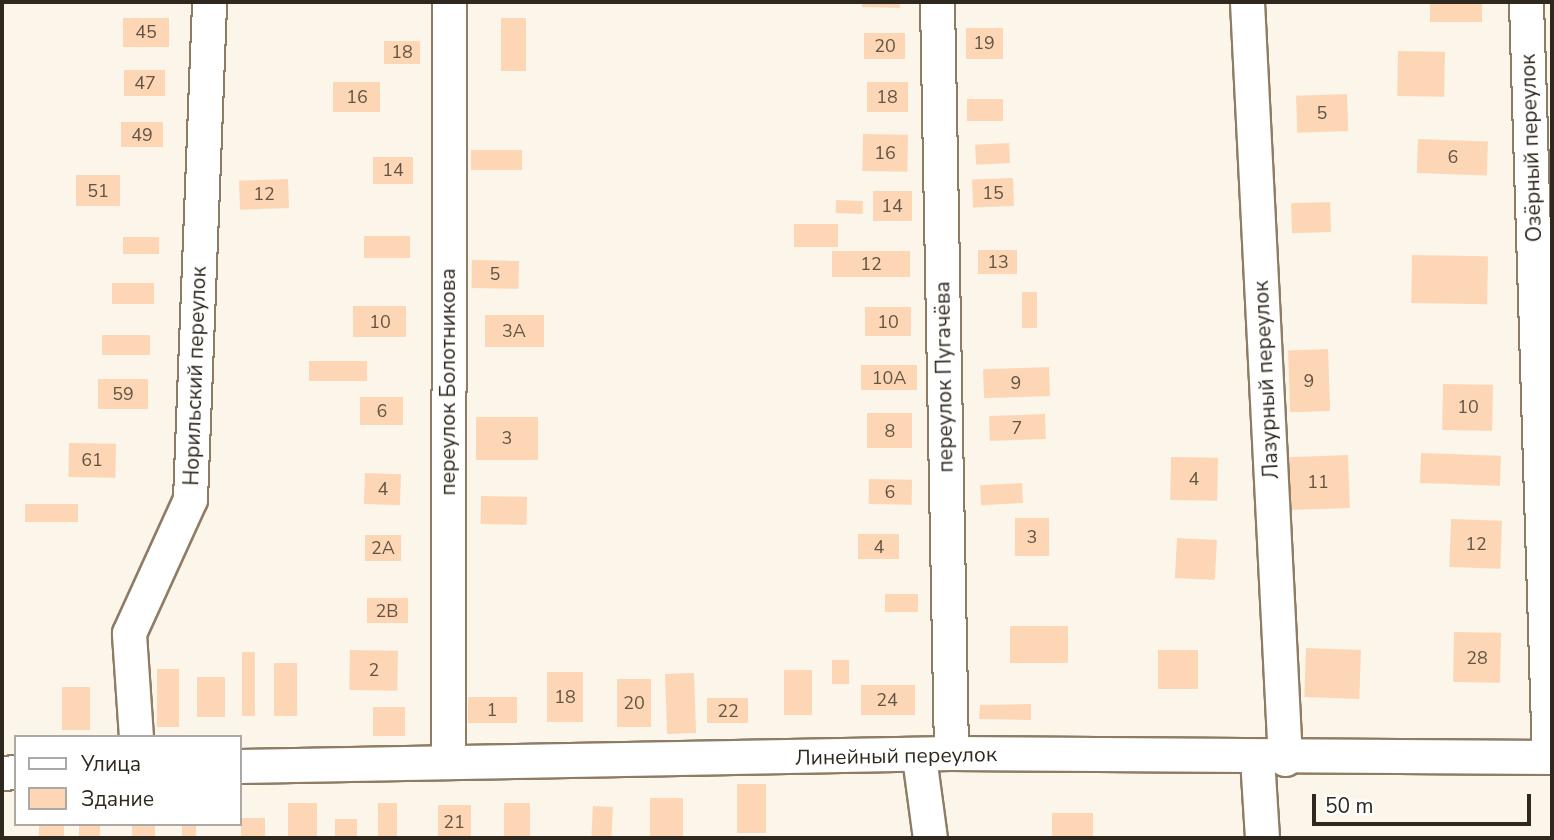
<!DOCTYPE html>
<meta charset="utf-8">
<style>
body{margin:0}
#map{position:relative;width:1554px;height:840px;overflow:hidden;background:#fcf5ea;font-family:"Nunito Sans",sans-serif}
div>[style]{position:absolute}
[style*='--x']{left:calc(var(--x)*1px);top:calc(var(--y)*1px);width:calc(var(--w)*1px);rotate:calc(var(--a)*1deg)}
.building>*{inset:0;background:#fdd7b5;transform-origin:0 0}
.roads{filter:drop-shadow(2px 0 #8e7c64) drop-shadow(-2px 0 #8e7c64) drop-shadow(0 2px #8e7c64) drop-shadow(0 -2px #8e7c64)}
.minor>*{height:33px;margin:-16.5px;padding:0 16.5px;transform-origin:16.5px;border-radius:16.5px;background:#fff}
span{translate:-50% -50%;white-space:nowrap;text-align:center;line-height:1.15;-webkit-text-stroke:7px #fff;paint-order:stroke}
.number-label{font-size:18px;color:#625444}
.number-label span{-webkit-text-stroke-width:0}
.street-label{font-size:21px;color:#2f281e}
.frame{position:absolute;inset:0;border:4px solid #2f281e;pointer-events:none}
.legend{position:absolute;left:14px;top:735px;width:228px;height:91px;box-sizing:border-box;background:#fff;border:2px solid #aca9a5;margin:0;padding:9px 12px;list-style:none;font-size:21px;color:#2f281e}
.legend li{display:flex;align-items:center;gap:14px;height:35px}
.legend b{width:35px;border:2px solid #aca9a5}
.scale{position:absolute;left:1312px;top:794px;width:219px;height:32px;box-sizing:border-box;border:4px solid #2f281e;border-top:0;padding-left:9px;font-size:21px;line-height:24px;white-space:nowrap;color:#2f281e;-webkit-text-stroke:5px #fff;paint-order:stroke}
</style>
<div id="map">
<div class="building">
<div style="clip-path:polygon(862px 2px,900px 2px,900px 8px,862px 7px)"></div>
<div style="left:1430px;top:2px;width:52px;height:20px"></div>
<div style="left:123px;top:18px;width:46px;height:29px"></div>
<div style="left:501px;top:18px;width:25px;height:53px"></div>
<div style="left:966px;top:28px;width:37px;height:31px"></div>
<div style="left:864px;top:33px;width:41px;height:26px"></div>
<div style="left:384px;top:41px;width:36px;height:23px"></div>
<div style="left:1398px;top:51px;width:47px;height:45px;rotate:1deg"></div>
<div style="left:124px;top:70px;width:41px;height:26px"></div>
<div style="left:333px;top:82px;width:47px;height:30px"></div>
<div style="left:867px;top:82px;width:41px;height:30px"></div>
<div style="left:1347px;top:94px;width:37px;height:51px;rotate:88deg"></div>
<div style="left:967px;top:99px;width:36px;height:22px"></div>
<div style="left:121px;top:122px;width:42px;height:25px"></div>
<div style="left:863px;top:134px;width:45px;height:37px;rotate:1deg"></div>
<div style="left:1418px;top:139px;width:70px;height:34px;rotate:2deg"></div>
<div style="left:1009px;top:143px;width:20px;height:34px;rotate:87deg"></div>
<div style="left:471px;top:150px;width:51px;height:20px"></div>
<div style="left:373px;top:157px;width:40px;height:27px"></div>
<div style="left:76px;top:175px;width:44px;height:31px"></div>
<div style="left:1013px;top:178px;width:28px;height:41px;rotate:88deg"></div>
<div style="left:288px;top:179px;width:29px;height:49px;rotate:88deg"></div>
<div style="left:873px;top:191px;width:39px;height:30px"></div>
<div style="left:836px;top:200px;width:27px;height:13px;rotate:2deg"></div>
<div style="left:1330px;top:202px;width:30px;height:39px;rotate:88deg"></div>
<div style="left:794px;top:224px;width:44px;height:23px"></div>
<div style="left:364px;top:236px;width:46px;height:22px"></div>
<div style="left:123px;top:237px;width:36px;height:17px"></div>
<div style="left:978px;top:250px;width:39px;height:24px"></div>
<div style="left:832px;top:251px;width:78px;height:26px"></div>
<div style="left:1412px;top:255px;width:76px;height:48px;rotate:1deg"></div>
<div style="left:472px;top:260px;width:47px;height:28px;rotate:1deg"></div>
<div style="left:112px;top:283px;width:42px;height:21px"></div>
<div style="left:1022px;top:292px;width:15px;height:36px"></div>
<div style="left:353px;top:306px;width:53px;height:31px"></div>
<div style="left:865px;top:307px;width:46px;height:29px"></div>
<div style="left:485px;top:315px;width:59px;height:32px"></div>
<div style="left:102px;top:335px;width:48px;height:20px"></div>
<div style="left:1328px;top:349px;width:62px;height:40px;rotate:88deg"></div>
<div style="left:309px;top:361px;width:58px;height:20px"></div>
<div style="left:861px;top:365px;width:56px;height:25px"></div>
<div style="left:1049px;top:367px;width:29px;height:66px;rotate:88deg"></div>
<div style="left:98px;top:379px;width:50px;height:30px"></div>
<div style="left:1443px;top:384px;width:50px;height:46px;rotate:1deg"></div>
<div style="left:360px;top:397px;width:43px;height:28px"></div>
<div style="left:867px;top:413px;width:45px;height:35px"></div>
<div style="left:1045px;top:414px;width:25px;height:56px;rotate:88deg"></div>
<div style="left:476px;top:417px;width:62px;height:43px"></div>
<div style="left:69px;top:443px;width:47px;height:34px;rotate:1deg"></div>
<div style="left:1421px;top:453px;width:80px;height:30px;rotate:2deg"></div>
<div style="left:1348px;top:455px;width:53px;height:61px;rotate:88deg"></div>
<div style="left:1171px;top:457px;width:47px;height:43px;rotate:1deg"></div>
<div style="left:365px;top:473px;width:36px;height:31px;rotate:2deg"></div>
<div style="left:869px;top:479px;width:43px;height:25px;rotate:1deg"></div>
<div style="left:1022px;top:483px;width:20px;height:42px;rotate:87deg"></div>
<div style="left:481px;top:496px;width:46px;height:28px;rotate:1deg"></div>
<div style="left:25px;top:504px;width:53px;height:18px"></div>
<div style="left:1015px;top:518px;width:34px;height:38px"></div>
<div style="left:1451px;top:519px;width:51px;height:48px;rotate:2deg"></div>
<div style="left:858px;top:534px;width:41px;height:25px"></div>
<div style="left:365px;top:535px;width:36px;height:26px"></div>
<div style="left:1177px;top:538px;width:40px;height:40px;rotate:3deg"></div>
<div style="left:885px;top:594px;width:33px;height:18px"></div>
<div style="left:367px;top:598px;width:41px;height:25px"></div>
<div style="left:1068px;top:626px;width:37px;height:58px;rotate:90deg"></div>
<div style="left:1454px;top:632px;width:47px;height:50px;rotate:1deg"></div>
<div style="left:1306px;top:648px;width:55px;height:49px;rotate:2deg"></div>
<div style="left:350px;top:650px;width:48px;height:40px;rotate:1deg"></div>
<div style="left:1158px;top:650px;width:40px;height:39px"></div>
<div style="left:242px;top:652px;width:13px;height:64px"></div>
<div style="left:832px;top:660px;width:17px;height:24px"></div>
<div style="left:274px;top:663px;width:23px;height:53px"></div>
<div style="left:179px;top:669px;width:58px;height:22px;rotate:90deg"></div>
<div style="left:784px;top:670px;width:28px;height:45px"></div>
<div style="left:583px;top:672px;width:50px;height:36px;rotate:90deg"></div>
<div style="left:694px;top:673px;width:60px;height:29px;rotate:88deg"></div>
<div style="left:197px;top:677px;width:28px;height:40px"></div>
<div style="left:617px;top:679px;width:34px;height:48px"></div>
<div style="left:861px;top:685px;width:54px;height:30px"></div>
<div style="left:62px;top:687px;width:28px;height:43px"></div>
<div style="left:468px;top:697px;width:49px;height:26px"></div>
<div style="left:707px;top:698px;width:41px;height:25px"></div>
<div style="clip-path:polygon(1031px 704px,1031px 720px,979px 719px,980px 705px)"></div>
<div style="left:373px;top:707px;width:32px;height:29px"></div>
<div style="left:737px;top:784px;width:29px;height:49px"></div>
<div style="left:650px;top:798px;width:33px;height:40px"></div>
<div style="left:288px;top:803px;width:29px;height:35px"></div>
<div style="left:397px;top:803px;width:34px;height:19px;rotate:90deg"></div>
<div style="left:504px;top:803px;width:26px;height:35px"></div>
<div style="left:438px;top:805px;width:33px;height:33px"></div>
<div style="left:593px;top:806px;width:20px;height:32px;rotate:3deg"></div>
<div style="left:1052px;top:813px;width:41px;height:25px"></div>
<div style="left:241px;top:818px;width:24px;height:20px"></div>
<div style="left:357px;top:819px;width:19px;height:22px;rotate:90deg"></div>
<div style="left:39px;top:824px;width:25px;height:14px"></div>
<div style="left:79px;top:824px;width:21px;height:14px"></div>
<div style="left:132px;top:824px;width:23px;height:14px"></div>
<div style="left:182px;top:824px;width:14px;height:14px"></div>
</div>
<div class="roads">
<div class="minor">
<div style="--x:937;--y:2;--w:751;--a:88.93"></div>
<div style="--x:1247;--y:2;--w:758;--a:87.13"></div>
<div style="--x:1526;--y:2;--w:755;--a:88.26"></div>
<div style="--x:136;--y:737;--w:104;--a:-93.9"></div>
<div style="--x:129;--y:633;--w:147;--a:-65.5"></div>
<div style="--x:190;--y:499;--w:497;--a:-87.8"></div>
<div style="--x:919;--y:757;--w:82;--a:82.3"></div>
<div style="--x:1257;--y:758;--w:80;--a:86.4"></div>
<div style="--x:448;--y:762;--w:760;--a:-89.92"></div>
<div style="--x:240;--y:766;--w:711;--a:-1.05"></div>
<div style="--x:951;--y:753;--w:601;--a:0.38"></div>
<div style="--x:2;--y:773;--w:14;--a:-4"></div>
</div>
</div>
<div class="number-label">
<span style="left:146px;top:32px">45</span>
<span style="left:984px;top:43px">19</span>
<span style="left:885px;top:46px">20</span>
<span style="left:402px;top:52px">18</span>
<span style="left:145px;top:83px">47</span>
<span style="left:357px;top:97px">16</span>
<span style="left:887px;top:97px">18</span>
<span style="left:1322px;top:113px">5</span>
<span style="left:142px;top:135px">49</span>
<span style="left:885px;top:153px">16</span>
<span style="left:1453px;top:157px">6</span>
<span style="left:393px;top:170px">14</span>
<span style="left:98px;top:191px">51</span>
<span style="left:993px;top:193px">15</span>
<span style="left:264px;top:194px">12</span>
<span style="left:892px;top:206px">14</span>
<span style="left:998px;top:262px">13</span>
<span style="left:871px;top:264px">12</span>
<span style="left:495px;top:274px">5</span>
<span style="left:380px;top:322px">10</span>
<span style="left:888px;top:322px">10</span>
<span style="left:514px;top:331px">3А</span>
<span style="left:889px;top:378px">10А</span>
<span style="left:1309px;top:381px">9</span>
<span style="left:1016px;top:383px">9</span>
<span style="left:123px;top:394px">59</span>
<span style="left:1468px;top:407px">10</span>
<span style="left:382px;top:411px">6</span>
<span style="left:1017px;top:428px">7</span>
<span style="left:890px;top:431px">8</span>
<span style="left:507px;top:438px">3</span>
<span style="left:92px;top:460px">61</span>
<span style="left:1194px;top:479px">4</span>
<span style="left:1318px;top:482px">11</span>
<span style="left:383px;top:489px">4</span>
<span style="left:890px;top:492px">6</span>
<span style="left:1032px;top:537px">3</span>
<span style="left:1476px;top:544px">12</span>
<span style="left:879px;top:547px">4</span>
<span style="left:383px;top:548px">2А</span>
<span style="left:387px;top:611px">2В</span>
<span style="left:1477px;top:658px">28</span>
<span style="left:374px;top:670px">2</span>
<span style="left:565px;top:697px">18</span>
<span style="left:887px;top:700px">24</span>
<span style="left:634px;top:703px">20</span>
<span style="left:492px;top:710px">1</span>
<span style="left:728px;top:711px">22</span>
<span style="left:454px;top:822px">21</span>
</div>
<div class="street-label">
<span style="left:1531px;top:148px;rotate:-92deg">Озёрный переулок</span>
<span style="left:195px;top:376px;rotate:-88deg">Норильский переулок</span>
<span style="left:944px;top:377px;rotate:-91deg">переулок Пугачёва</span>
<span style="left:1266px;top:380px;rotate:-93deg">Лазурный переулок</span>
<span style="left:448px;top:382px;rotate:-90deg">переулок Болотникова</span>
<span style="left:896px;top:756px;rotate:-1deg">Линейный переулок</span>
</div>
<div class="frame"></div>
<ul class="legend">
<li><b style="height:9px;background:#fff"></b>Улица</li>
<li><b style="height:19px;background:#fdd7b5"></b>Здание</li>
</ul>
<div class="scale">50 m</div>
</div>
